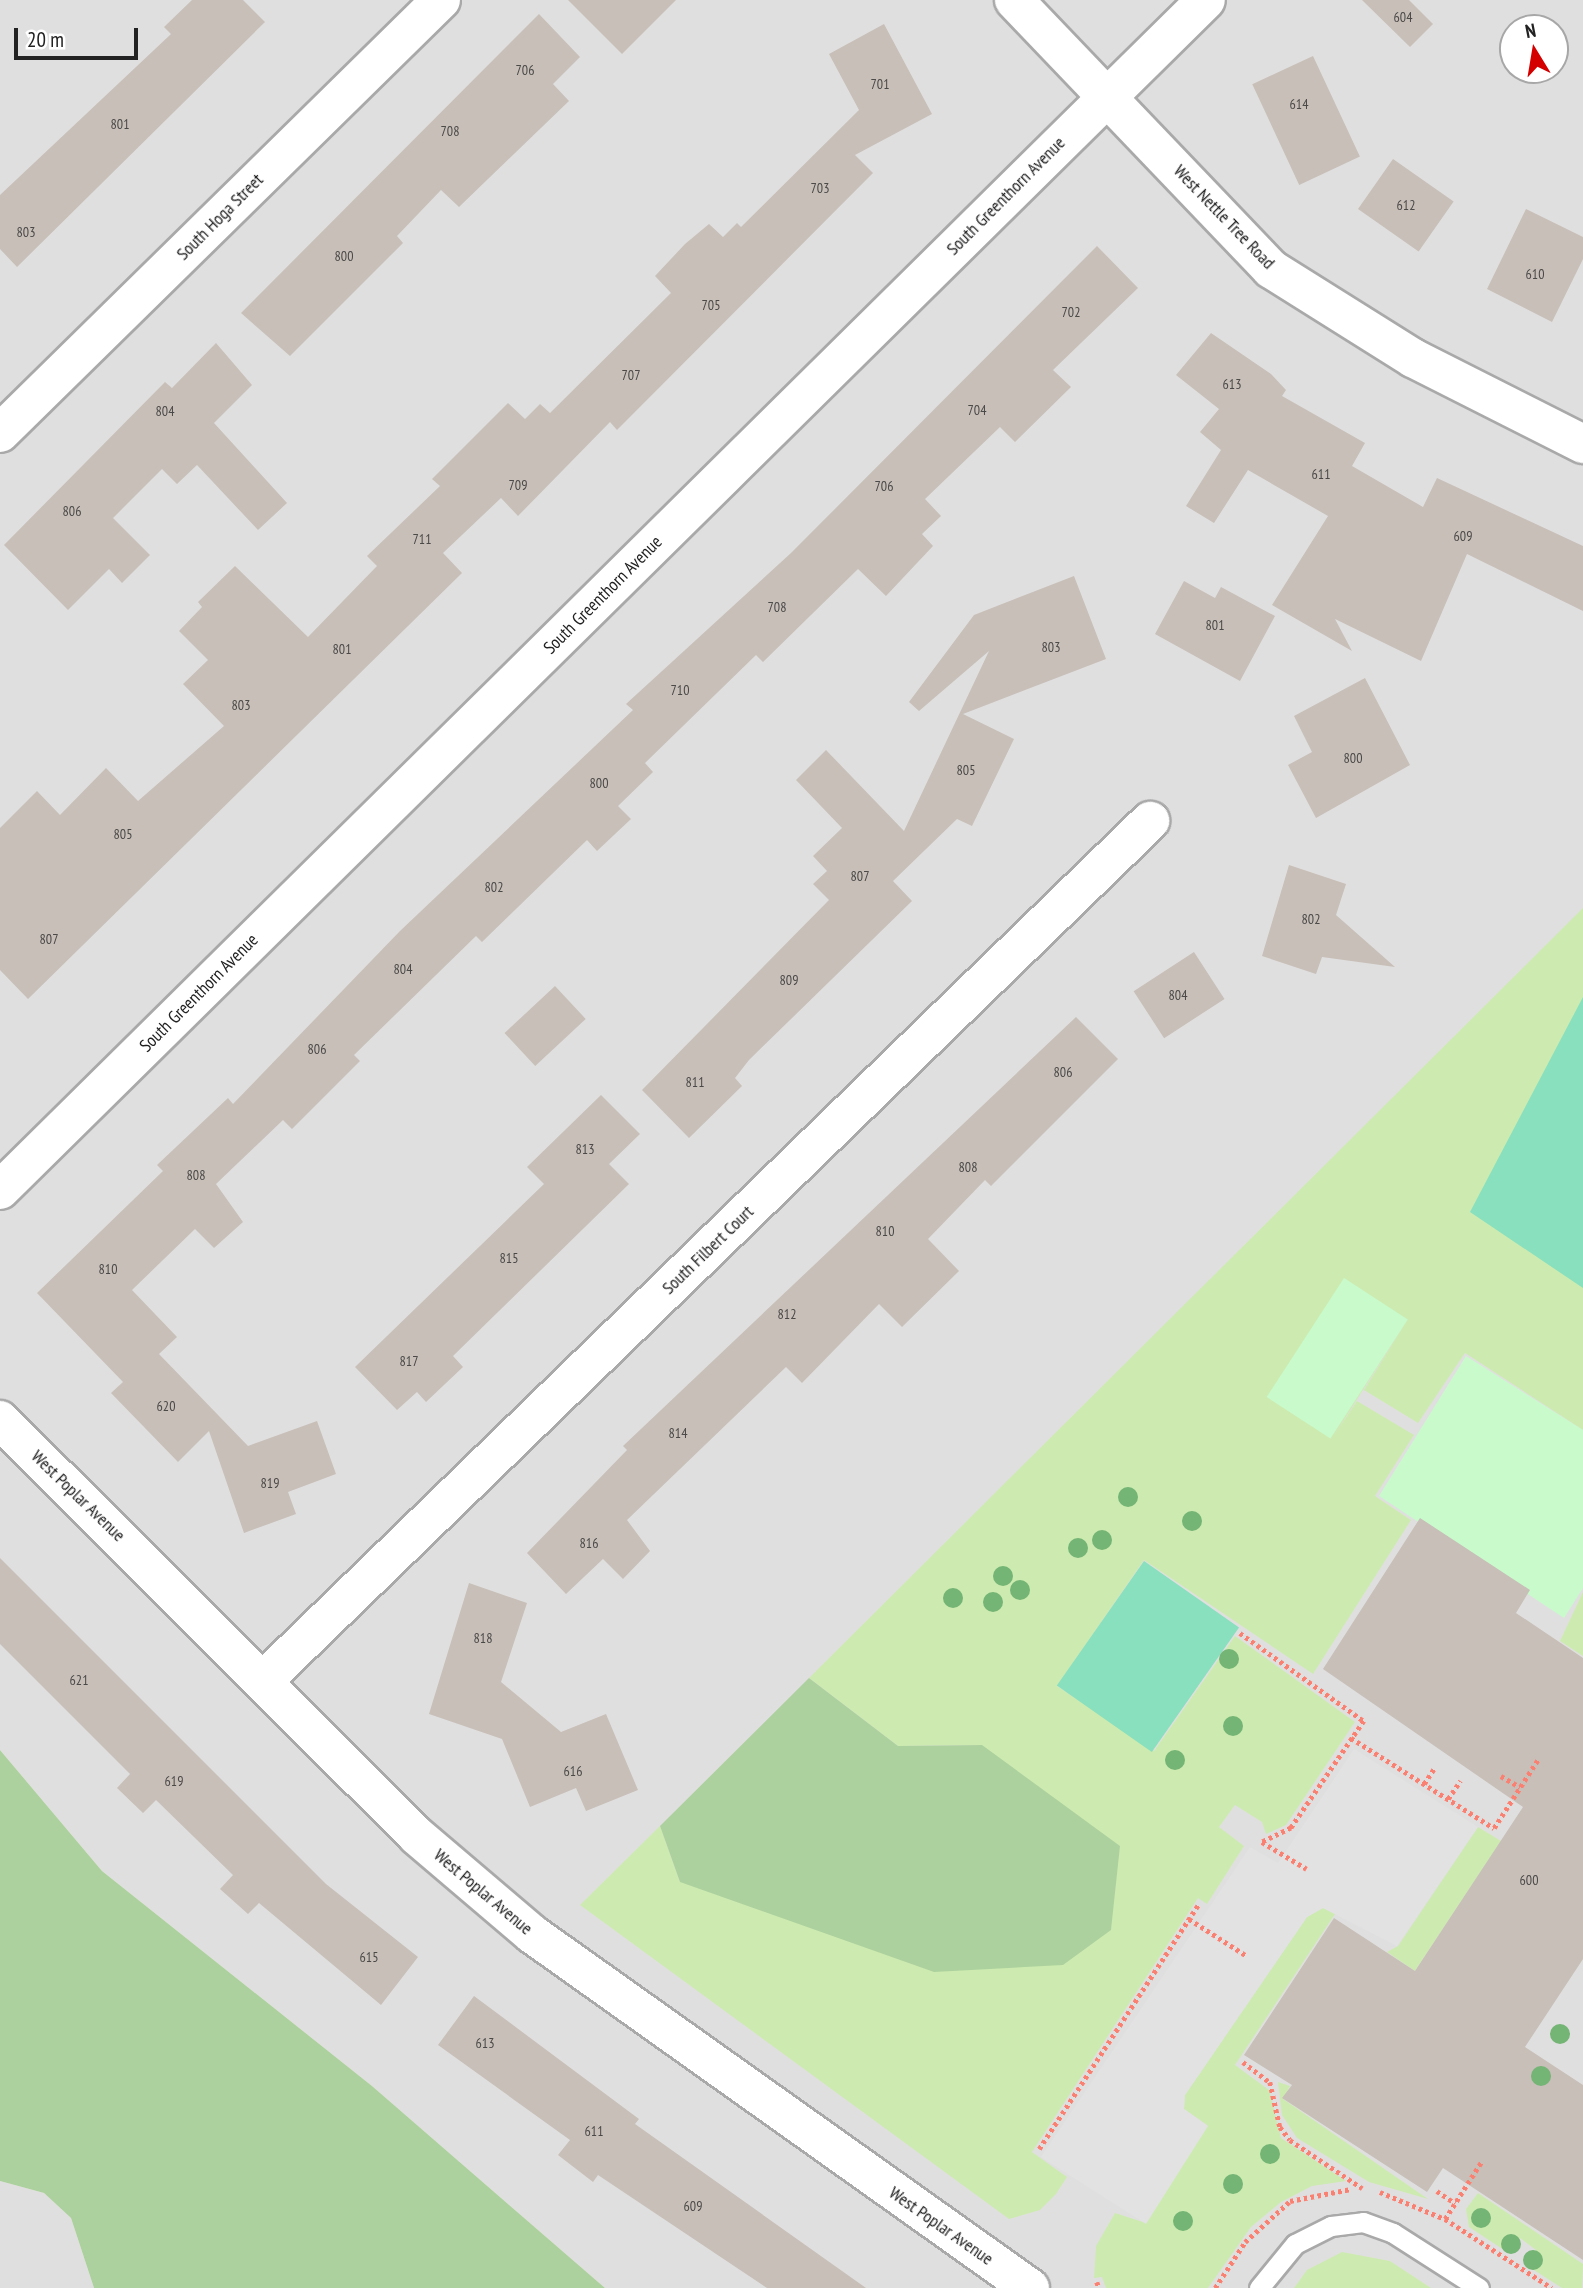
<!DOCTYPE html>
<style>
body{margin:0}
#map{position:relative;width:1583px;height:2288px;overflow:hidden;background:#f2efe9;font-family:"PT Sans Narrow",sans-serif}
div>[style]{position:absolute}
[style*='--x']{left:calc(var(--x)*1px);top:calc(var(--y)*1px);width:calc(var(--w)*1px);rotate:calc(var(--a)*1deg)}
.residential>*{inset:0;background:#e0dfdf}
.grass>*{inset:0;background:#cdebb0}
.forest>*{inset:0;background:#add19e}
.park>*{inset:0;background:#c8facc;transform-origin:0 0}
.pitch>*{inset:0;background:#88e0be;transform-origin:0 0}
.parking>*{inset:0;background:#e2e2e2}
.building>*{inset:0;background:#c7bfb8;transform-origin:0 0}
.path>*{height:4.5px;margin-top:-2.25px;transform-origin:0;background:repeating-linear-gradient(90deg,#fa8072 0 3.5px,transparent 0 7px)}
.roads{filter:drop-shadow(2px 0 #a9a9a9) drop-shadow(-2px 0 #a9a9a9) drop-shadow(0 2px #a9a9a9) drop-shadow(0 -2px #a9a9a9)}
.service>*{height:19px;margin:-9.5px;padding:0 9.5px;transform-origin:9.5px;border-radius:9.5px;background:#fff}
.minor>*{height:38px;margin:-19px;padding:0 19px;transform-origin:19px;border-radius:19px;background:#fff}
.trees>*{width:20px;height:20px;margin:-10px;border-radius:50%;background:#74b475}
span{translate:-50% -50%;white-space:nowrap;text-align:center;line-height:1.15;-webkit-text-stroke:5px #fff;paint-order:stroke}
.number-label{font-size:14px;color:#4b4948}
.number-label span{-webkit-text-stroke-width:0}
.street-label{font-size:18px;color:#222}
.north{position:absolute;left:1499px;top:14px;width:70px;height:70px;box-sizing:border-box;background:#fff;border:2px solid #a7a7a7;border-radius:50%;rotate:349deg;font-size:19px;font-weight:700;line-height:28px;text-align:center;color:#222}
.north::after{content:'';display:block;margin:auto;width:24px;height:32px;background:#d40000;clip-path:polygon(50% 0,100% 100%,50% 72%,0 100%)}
.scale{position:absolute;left:14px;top:28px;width:124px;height:32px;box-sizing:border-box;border:4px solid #222;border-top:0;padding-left:9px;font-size:21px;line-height:24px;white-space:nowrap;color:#222;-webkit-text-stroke:5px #fff;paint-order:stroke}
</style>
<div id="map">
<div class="residential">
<div style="clip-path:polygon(evenodd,0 0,1583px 0,1583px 2288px,605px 2288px,372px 2086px,102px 1871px,0 1750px,0 0,1513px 28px,1555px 28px,1555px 70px,1513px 70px,1513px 28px)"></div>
<div style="clip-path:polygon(0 2181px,44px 2193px,71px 2218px,94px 2288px,0 2288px)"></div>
</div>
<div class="grass">
<div style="clip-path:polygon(1583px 908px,1583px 1430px,1465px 1353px,1418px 1423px,1364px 1390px,1408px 1319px,1333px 1437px,1357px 1401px,1414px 1435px,1375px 1496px,1411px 1520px,1313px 1674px,1144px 1560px,1057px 1686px,1154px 1751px,1235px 1636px,1355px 1722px,1286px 1825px,1266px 1834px,1262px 1822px,1235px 1805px,1219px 1827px,1244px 1846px,1207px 1904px,1198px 1898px,1032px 2152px,1067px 2177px,1056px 2194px,1040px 2210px,1009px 2219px,580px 1905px,660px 1826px,680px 1882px,982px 1745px,898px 1746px,809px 1678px)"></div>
<div style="clip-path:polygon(1583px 1592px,1583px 1656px,1560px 1641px)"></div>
<div style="clip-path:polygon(1478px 1827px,1501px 1841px,1415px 1971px,1387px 1952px,1398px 1946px)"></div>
<div style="clip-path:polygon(1323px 1908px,1335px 1914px,1235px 2065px,1269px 2090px,1281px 2138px,1346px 2181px,1312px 2186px,1281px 2202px,1251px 2227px,1208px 2288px,1106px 2288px,1102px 2277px,1094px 2278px,1096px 2246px,1115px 2213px,1146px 2223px,1207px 2125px,1184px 2109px,1185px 2095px,1307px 1917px)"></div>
<div style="clip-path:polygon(1278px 2082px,1290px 2086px,1283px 2099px,1428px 2199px,1369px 2182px,1297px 2138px,1282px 2115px)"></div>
<div style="clip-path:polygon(1478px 2193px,1583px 2264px,1582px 2288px,1562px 2288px,1526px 2265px,1536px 2250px,1520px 2238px,1510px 2254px,1469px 2227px,1466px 2209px)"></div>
<div style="clip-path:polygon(1342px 2252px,1390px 2261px,1431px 2288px,1294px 2288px,1307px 2270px)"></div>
</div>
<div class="forest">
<div style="clip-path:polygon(809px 1678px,898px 1746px,982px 1745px,1120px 1846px,1111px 1930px,1063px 1965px,934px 1972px,680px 1882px,660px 1826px)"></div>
<div style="clip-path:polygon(0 1750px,102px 1871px,372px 2086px,605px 2288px,94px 2288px,71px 2218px,44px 2193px,0 2181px)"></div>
</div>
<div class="park">
<div style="left:1344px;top:1278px;width:76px;height:142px;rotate:33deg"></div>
<div style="clip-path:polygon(1466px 1356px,1583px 1430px,1583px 1588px,1564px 1618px,1379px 1496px)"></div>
</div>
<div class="pitch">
<div style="clip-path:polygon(1583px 997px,1583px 1288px,1470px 1212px)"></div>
<div style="left:1144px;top:1561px;width:116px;height:152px;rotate:35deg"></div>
</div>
<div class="parking">
<div style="clip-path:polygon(1354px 1749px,1478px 1827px,1397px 1946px,1323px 1908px,1307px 1917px,1185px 2095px,1184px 2109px,1208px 2126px,1146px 2224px,1041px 2157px,1250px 1847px,1278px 1863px)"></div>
</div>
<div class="building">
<div style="clip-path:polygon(192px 0,243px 0,265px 22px,17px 267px,0 249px,0 195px,171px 34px,164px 27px)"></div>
<div style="clip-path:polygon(568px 0,676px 0,622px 54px)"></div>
<div style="clip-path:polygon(1362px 0,1409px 0,1433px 24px,1410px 47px)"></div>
<div style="clip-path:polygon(539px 14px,580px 57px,553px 84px,569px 101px,459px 207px,441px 190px,397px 236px,403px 243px,290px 356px,241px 313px)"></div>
<div style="clip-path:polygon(884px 24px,932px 114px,855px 155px,873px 173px,617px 430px,610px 422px,518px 516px,501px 498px,443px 553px,462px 573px,28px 999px,0 970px,0 828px,37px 791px,60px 815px,106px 768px,138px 801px,224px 726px,183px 684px,208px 660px,179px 631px,202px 607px,198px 602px,235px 566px,308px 637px,377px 566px,367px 556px,440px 486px,432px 479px,508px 403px,525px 419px,540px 404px,550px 413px,671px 293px,655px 276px,685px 244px,709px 224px,723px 237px,737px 223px,741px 227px,859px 110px,829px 54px)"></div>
<div style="left:1313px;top:56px;width:111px;height:67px;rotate:65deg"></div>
<div style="left:1393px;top:159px;width:74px;height:61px;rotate:35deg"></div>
<div style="clip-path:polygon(1526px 209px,1583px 237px,1583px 259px,1552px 322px,1487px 289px)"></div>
<div style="clip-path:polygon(1097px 246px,1138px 288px,1053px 370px,1071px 387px,1015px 442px,1000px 427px,925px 499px,941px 516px,922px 534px,933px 546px,886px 596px,858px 569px,763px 662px,756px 655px,645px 763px,653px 772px,618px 806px,631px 819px,597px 851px,587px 840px,482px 942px,476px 936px,354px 1055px,360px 1061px,292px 1129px,283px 1120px,216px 1184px,243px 1222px,214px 1248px,195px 1229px,132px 1290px,177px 1337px,159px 1354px,248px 1446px,317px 1421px,336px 1474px,288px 1492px,296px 1514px,244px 1533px,209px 1431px,178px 1462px,111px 1393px,123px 1382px,37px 1293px,163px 1171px,157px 1165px,228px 1098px,233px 1104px,400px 931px,633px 710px,626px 704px,791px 553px)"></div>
<div style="clip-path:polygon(1211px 333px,1271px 374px,1286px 390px,1282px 396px,1365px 443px,1352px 466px,1423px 507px,1437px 478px,1583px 546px,1583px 611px,1467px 554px,1421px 661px,1335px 619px,1352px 651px,1272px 605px,1328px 516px,1248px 470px,1214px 523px,1186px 506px,1221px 450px,1200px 432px,1219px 409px,1176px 375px)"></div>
<div style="clip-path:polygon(216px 343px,252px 385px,214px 423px,287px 503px,258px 530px,197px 465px,177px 484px,162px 469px,113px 518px,150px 555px,122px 583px,109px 569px,68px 610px,4px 545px,165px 382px,172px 388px)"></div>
<div style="clip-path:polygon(1074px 576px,1106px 659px,963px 714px,1014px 739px,972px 826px,957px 819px,893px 881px,912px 901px,749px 1060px,735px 1078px,742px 1086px,689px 1138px,642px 1090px,829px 900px,813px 884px,827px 871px,813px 856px,842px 828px,796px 780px,826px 750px,904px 831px,989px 651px,919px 711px,909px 702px,974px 615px)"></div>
<div style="clip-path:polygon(1184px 581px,1215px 598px,1221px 587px,1275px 616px,1240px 681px,1155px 634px)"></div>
<div style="clip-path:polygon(1365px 678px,1410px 765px,1316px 818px,1288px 765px,1312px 752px,1294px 716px)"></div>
<div style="clip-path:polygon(1289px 865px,1346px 884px,1336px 915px,1395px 967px,1322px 957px,1316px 974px,1262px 956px)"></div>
<div style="left:1194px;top:952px;width:56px;height:72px;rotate:57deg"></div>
<div style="left:555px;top:986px;width:45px;height:69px;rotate:47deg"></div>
<div style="clip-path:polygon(1076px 1017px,1118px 1059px,991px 1186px,985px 1180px,928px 1239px,959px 1271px,902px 1327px,879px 1304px,802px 1383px,786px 1367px,627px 1520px,650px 1551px,623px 1579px,603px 1559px,566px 1594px,527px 1553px,627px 1450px,623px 1446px)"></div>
<div style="clip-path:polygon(601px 1095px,640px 1134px,609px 1164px,629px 1184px,453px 1356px,463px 1367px,426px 1402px,417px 1392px,397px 1410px,355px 1367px,544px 1184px,527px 1167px)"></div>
<div style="clip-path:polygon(1420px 1518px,1530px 1590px,1516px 1613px,1583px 1658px,1583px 1959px,1525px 2047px,1583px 2085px,1583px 2260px,1443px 2168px,1427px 2192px,1282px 2098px,1292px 2085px,1244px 2055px,1334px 1918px,1415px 1971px,1523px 1807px,1323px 1669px)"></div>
<div style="clip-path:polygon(0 1558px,326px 1884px,418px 1957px,381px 2005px,259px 1903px,248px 1914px,220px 1889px,233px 1875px,156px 1800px,143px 1813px,117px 1788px,130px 1774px,0 1644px)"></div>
<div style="clip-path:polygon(469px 1583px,527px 1603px,501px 1682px,561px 1732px,606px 1714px,638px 1790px,586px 1811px,576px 1788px,530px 1807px,502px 1739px,429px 1714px)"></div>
<div style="clip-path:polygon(474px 1996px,639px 2119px,635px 2124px,866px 2288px,767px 2288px,598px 2175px,593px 2182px,558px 2155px,570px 2140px,438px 2045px)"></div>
</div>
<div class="path">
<div style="--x:1240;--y:1633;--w:152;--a:35.4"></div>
<div style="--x:1364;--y:1721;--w:130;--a:124.3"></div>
<div style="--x:1291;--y:1828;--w:32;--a:154"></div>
<div style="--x:1262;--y:1842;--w:52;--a:31"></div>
<div style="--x:1351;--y:1738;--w:169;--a:32.2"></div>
<div style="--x:1494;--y:1828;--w:83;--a:-57.3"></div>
<div style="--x:1501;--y:1776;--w:22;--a:30"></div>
<div style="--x:1424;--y:1784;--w:20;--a:-57"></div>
<div style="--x:1448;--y:1799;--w:22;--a:-56"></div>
<div style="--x:1189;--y:1919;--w:69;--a:32.5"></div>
<div style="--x:1243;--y:2062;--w:34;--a:37"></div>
<div style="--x:1270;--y:2082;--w:46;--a:77.5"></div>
<div style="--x:1280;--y:2127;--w:16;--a:52"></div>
<div style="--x:1290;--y:2140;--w:87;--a:33.7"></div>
<div style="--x:1039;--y:2149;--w:293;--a:-56.9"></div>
<div style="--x:1437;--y:2191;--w:22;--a:34"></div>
<div style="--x:1380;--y:2192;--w:70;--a:22.6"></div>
<div style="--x:1445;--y:2219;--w:69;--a:-57.5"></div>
<div style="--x:1445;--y:2219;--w:127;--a:32.8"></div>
<div style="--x:1097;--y:2282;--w:6;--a:72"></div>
<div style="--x:1215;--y:2288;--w:55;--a:-56.9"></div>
<div style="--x:1245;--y:2242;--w:61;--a:-42.3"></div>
<div style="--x:1290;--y:2201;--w:62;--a:-11.1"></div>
</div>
<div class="roads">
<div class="service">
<div style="--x:1259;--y:2288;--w:57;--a:-50.7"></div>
<div style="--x:1295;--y:2244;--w:40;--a:-26.6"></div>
<div style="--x:1331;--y:2226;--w:32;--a:-7"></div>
<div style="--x:1363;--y:2222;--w:32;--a:20"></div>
<div style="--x:1393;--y:2233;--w:102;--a:32.6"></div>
</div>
<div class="minor">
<div style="--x:1014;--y:0;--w:372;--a:46.3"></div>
<div style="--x:1271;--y:269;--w:168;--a:32.1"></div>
<div style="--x:1413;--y:358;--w:191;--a:26.8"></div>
<div style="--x:0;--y:433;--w:618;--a:-44.48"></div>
<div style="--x:0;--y:1190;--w:1694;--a:-44.62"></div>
<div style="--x:0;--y:1420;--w:589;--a:44.93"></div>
<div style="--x:417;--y:1836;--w:151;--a:40.4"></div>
<div style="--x:532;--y:1934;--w:611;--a:35.41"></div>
<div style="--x:265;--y:1679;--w:1233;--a:-44.11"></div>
</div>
</div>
<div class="trees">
<div style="left:1128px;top:1497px"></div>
<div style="left:1192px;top:1521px"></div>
<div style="left:1102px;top:1540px"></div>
<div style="left:1078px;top:1548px"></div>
<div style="left:1003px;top:1576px"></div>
<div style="left:1020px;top:1590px"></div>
<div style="left:953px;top:1598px"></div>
<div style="left:993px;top:1602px"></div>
<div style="left:1229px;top:1659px"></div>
<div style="left:1233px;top:1726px"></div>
<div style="left:1175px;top:1760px"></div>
<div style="left:1560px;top:2034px"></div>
<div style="left:1541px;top:2076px"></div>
<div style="left:1270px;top:2154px"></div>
<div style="left:1233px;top:2184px"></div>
<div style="left:1481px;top:2218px"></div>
<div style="left:1183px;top:2221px"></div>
<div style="left:1511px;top:2244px"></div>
<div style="left:1533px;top:2260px"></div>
</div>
<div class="number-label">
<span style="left:1403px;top:17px">604</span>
<span style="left:525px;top:70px">706</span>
<span style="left:880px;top:84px">701</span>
<span style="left:1299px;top:104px">614</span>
<span style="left:120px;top:124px">801</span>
<span style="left:450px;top:131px">708</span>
<span style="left:820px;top:188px">703</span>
<span style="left:1406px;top:205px">612</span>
<span style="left:26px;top:232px">803</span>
<span style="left:344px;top:256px">800</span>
<span style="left:1535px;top:274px">610</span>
<span style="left:711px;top:305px">705</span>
<span style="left:1071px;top:312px">702</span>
<span style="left:631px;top:375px">707</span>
<span style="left:1232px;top:384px">613</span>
<span style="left:977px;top:410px">704</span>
<span style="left:165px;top:411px">804</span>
<span style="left:1321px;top:474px">611</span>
<span style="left:518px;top:485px">709</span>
<span style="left:884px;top:486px">706</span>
<span style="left:72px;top:511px">806</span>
<span style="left:1463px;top:536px">609</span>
<span style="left:422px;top:539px">711</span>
<span style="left:777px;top:607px">708</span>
<span style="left:1215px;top:625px">801</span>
<span style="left:1051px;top:647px">803</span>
<span style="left:342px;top:649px">801</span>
<span style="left:680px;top:690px">710</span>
<span style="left:241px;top:705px">803</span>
<span style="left:1353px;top:758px">800</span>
<span style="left:966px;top:770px">805</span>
<span style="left:599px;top:783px">800</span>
<span style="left:123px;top:834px">805</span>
<span style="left:860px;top:876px">807</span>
<span style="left:494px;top:887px">802</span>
<span style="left:1311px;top:919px">802</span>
<span style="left:49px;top:939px">807</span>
<span style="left:403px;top:969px">804</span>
<span style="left:789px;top:980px">809</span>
<span style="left:1178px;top:995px">804</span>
<span style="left:317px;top:1049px">806</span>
<span style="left:1063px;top:1072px">806</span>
<span style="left:695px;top:1082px">811</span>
<span style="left:585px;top:1149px">813</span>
<span style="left:968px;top:1167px">808</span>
<span style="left:196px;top:1175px">808</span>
<span style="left:885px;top:1231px">810</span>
<span style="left:509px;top:1258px">815</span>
<span style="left:108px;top:1269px">810</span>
<span style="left:787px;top:1314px">812</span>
<span style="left:409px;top:1361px">817</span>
<span style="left:166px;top:1406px">620</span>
<span style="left:678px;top:1433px">814</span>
<span style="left:270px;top:1483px">819</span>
<span style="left:589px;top:1543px">816</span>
<span style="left:483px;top:1638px">818</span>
<span style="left:79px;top:1680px">621</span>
<span style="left:573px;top:1771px">616</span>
<span style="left:174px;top:1781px">619</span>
<span style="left:1529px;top:1880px">600</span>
<span style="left:369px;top:1957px">615</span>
<span style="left:485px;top:2043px">613</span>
<span style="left:594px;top:2131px">611</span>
<span style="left:693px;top:2206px">609</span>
</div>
<div class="street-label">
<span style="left:1006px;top:196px;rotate:-45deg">South Greenthorn Avenue</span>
<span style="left:220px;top:217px;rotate:-45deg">South Hoga Street</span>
<span style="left:1224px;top:217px;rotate:46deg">West Nettle Tree Road</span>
<span style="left:603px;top:595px;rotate:-45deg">South Greenthorn Avenue</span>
<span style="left:199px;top:993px;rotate:-45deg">South Greenthorn Avenue</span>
<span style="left:708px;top:1250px;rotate:-44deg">South Filbert Court</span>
<span style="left:78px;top:1496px;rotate:44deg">West Poplar Avenue</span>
<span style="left:483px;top:1892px;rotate:40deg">West Poplar Avenue</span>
<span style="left:941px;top:2226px;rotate:35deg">West Poplar Avenue</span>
</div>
<div class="north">N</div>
<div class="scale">20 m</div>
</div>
